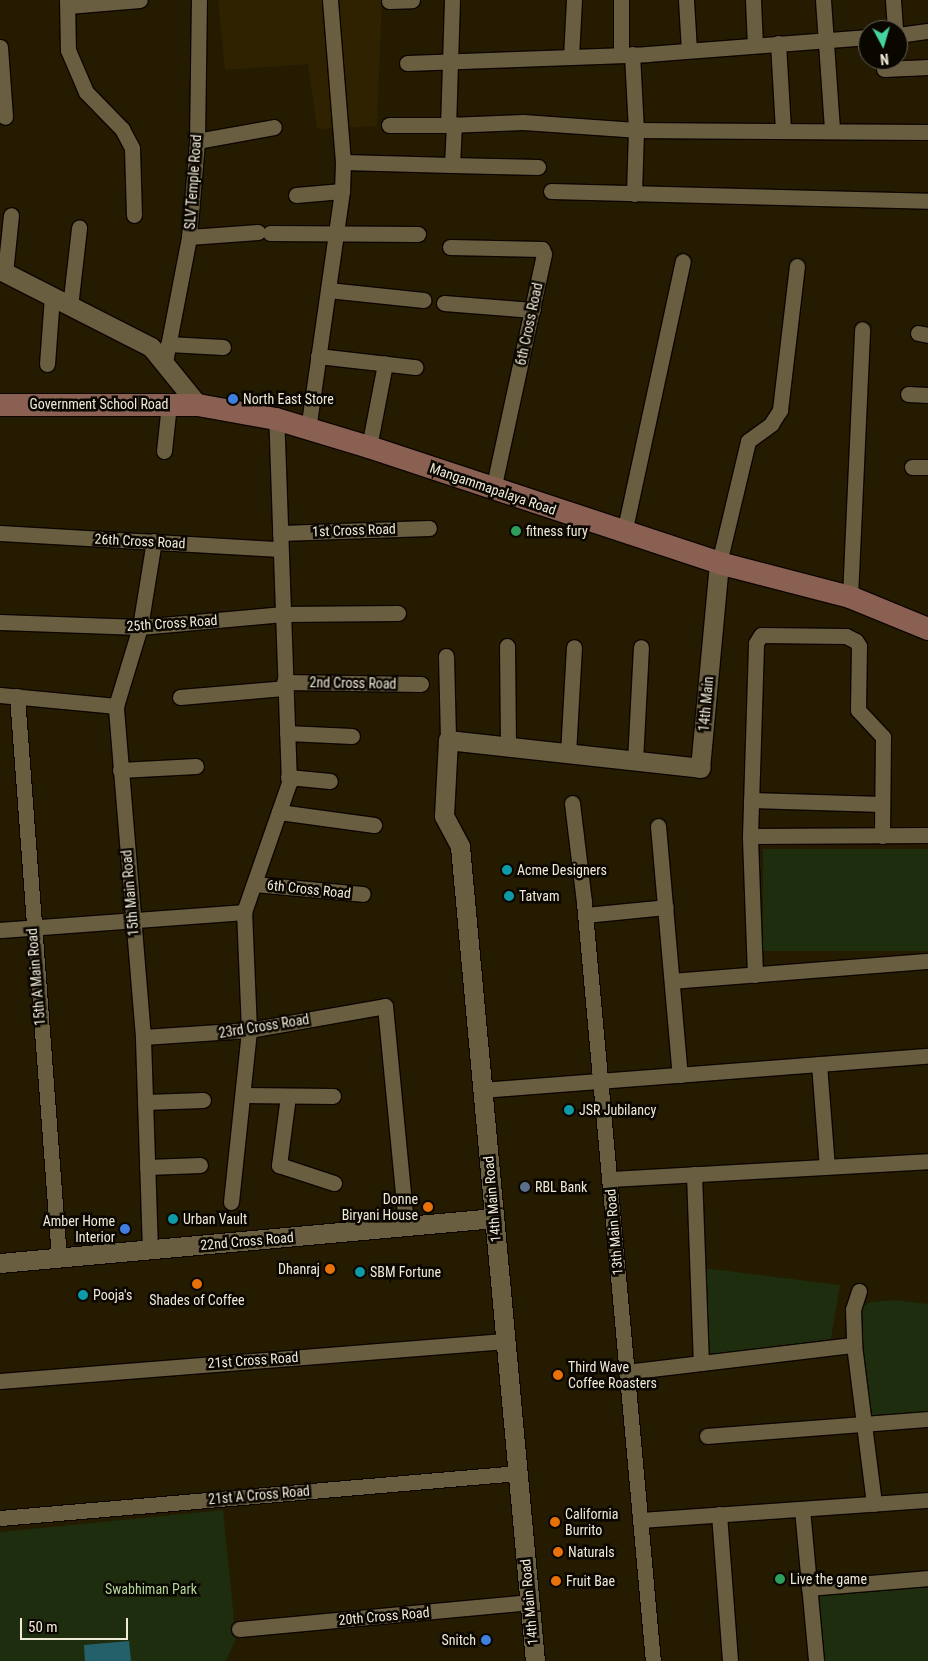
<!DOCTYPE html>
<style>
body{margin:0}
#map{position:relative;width:928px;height:1661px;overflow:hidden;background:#241b00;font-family:"Roboto Condensed",sans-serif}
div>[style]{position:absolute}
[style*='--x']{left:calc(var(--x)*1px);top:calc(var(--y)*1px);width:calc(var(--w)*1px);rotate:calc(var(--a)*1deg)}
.built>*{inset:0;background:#2e2200}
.green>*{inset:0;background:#1d2d0d;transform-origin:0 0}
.water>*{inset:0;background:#246069}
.roads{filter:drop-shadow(1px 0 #0d0500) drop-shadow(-1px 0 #0d0500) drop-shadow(0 1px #0d0500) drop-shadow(0 -1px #0d0500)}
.minor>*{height:15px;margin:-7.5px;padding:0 7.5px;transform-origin:7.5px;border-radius:7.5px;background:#695e40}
.tertiary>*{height:19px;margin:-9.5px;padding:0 9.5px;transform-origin:9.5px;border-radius:9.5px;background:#695e40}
.secondary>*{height:22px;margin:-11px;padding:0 11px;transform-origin:11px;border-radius:11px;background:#896052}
.dots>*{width:14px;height:14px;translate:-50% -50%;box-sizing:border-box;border:2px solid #0a0600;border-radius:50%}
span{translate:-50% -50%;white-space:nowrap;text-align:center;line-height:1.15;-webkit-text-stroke:5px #0a0600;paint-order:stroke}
.street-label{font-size:14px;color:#efe9d8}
.poi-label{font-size:14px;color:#efe9d8}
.left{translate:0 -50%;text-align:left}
.right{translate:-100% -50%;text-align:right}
.park-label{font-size:14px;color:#b3d597}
.north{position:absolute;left:858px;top:20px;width:50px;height:50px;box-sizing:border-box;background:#0a0600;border:1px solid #666156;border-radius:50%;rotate:174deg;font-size:14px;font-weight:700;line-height:20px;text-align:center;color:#efe9d8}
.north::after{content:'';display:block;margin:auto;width:18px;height:22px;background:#44d49f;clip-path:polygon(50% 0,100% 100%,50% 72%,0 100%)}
.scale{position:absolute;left:20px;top:1618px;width:108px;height:22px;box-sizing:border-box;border:2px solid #efe9d8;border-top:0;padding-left:6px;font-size:15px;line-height:18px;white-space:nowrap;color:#efe9d8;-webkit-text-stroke:4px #0a0600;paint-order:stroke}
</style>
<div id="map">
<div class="built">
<div style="clip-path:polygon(218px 0,382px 0,377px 126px,317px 129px,308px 64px,225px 70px)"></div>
</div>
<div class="green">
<div style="left:928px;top:849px;width:102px;height:165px;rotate:90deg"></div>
<div style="clip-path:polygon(704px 1268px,840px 1285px,831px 1339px,707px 1356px)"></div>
<div style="clip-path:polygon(894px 1300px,928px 1304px,928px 1413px,869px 1417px,857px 1311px,870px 1302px)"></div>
<div style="clip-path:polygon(223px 1510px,236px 1639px,226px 1661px,0 1661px,0 1532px)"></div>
<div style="clip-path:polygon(928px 1587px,928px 1661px,824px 1661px,818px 1596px)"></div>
</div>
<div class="water">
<div style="clip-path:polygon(129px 1641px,131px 1661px,85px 1661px,84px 1645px)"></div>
</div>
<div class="roads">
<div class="minor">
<div style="--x:67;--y:0;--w:50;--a:88.9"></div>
<div style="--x:68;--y:50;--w:46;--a:66.8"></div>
<div style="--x:86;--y:92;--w:52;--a:45.8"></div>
<div style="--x:122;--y:129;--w:21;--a:62"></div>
<div style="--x:132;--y:148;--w:67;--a:88.3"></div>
<div style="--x:452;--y:0;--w:125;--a:91.8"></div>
<div style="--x:448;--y:125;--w:75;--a:-2.3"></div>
<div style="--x:523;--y:122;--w:113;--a:4"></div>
<div style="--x:636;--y:130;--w:292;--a:0.4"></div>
<div style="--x:621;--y:0;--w:55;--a:90"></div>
<div style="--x:686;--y:0;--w:50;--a:86.6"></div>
<div style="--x:753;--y:0;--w:45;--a:87.5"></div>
<div style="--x:823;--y:0;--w:129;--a:86"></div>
<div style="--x:893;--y:0;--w:30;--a:86"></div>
<div style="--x:389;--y:1;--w:23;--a:-2"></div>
<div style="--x:68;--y:6;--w:72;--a:-4.8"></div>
<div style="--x:898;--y:35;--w:30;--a:-8"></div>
<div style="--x:778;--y:43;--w:86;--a:86.7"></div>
<div style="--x:0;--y:47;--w:70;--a:85.9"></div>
<div style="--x:632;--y:54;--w:76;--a:87"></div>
<div style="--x:636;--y:130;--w:64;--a:91.8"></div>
<div style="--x:571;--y:57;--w:57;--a:-87"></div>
<div style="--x:407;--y:63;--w:240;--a:-2.1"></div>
<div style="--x:647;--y:54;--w:222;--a:-4.4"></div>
<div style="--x:884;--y:69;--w:44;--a:-2.6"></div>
<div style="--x:389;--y:125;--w:59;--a:0"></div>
<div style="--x:197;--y:141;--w:78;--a:-10.3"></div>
<div style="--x:343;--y:162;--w:109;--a:1.6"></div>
<div style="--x:452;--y:165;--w:41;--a:-87.2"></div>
<div style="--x:452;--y:165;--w:86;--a:1.3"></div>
<div style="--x:551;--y:191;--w:377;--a:1.5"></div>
<div style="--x:296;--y:195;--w:46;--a:-5"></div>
<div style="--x:270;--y:233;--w:148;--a:0.4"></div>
<div style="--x:189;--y:237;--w:69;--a:-4.1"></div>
<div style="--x:450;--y:247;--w:92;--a:1.2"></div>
<div style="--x:542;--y:249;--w:5;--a:68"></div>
<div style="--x:544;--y:254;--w:241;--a:102.2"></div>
<div style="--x:5;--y:273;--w:58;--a:-84.1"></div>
<div style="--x:328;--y:290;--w:96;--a:6"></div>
<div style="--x:444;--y:303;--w:89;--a:4.5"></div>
<div style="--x:70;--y:307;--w:80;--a:-83.5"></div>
<div style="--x:918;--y:333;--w:10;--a:11"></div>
<div style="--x:168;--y:344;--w:55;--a:3.1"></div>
<div style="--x:318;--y:356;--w:98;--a:6.5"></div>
<div style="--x:165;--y:362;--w:127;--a:-79.1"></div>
<div style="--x:189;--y:237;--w:96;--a:-85.2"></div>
<div style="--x:197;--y:141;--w:141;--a:-89.2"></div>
<div style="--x:47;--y:364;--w:68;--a:-85.8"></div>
<div style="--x:908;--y:394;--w:20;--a:3"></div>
<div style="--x:308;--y:430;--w:241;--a:-81.9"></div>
<div style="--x:342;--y:191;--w:29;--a:-88"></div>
<div style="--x:343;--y:162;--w:163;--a:-94.6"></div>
<div style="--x:369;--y:447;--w:85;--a:-79.1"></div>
<div style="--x:164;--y:451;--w:47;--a:-83.9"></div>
<div style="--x:912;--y:467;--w:16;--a:0"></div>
<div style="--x:0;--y:533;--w:280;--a:3.3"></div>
<div style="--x:280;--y:533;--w:149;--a:-1.9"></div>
<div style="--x:624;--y:533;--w:278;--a:-77.8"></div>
<div style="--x:719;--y:563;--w:125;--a:-76.6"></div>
<div style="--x:748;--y:441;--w:29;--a:-36"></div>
<div style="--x:771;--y:424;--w:17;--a:-57"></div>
<div style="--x:780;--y:410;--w:145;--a:-83.3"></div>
<div style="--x:850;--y:597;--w:268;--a:-87.4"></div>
<div style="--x:0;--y:622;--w:140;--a:2"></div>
<div style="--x:140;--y:627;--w:144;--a:-5.2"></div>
<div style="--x:283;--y:614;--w:115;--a:-0.5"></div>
<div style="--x:507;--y:646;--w:101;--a:89.4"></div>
<div style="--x:446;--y:656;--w:84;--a:88.6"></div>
<div style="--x:284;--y:682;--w:137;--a:0.8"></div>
<div style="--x:0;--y:695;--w:117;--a:5.4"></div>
<div style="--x:17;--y:696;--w:564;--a:85.73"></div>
<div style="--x:180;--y:697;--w:104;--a:-4.9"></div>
<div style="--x:287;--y:733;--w:65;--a:2.6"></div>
<div style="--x:568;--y:754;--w:107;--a:-86.8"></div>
<div style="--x:635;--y:761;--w:114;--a:-87"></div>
<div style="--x:120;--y:770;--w:76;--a:-3"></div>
<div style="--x:288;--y:777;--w:42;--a:5.4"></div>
<div style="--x:751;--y:800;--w:131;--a:1.7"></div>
<div style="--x:572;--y:803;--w:100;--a:83.1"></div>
<div style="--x:584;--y:902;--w:762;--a:84.81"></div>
<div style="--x:279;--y:812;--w:96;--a:7.8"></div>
<div style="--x:658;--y:826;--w:250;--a:85"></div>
<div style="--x:750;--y:836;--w:178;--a:-0.3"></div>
<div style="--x:254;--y:884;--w:109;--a:5.2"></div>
<div style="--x:585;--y:915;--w:81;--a:-5.6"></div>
<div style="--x:0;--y:930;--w:245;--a:-4.2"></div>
<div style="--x:755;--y:975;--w:139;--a:-92.1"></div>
<div style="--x:750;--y:836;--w:193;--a:-88.2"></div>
<div style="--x:756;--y:643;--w:9;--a:-58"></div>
<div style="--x:761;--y:635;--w:85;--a:0.7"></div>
<div style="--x:846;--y:636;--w:11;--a:27"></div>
<div style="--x:856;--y:641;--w:6;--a:59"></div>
<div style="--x:859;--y:646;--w:64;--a:90.9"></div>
<div style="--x:858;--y:710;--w:37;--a:47"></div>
<div style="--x:883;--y:737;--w:99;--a:90.6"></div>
<div style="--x:672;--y:981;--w:257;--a:-4.5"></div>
<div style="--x:143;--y:1037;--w:106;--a:-3.8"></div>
<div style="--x:249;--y:1030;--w:138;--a:-10"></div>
<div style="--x:385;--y:1006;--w:221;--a:84.5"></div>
<div style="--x:819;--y:1064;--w:103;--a:85.6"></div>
<div style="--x:482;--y:1090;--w:447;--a:-4.4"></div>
<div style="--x:243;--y:1095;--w:90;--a:0.6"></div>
<div style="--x:288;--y:1096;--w:70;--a:97.4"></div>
<div style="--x:279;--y:1165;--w:58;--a:18.1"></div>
<div style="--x:145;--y:1102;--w:58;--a:-2"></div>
<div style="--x:147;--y:1167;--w:53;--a:-2.2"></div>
<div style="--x:694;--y:1174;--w:189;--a:87.9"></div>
<div style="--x:609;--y:1179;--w:320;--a:-3.2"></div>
<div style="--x:231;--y:1202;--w:173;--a:-84"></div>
<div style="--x:249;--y:1030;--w:118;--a:-92.4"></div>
<div style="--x:244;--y:912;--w:137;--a:-70.8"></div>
<div style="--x:289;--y:783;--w:364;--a:-92"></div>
<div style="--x:150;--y:1250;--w:213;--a:-91.9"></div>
<div style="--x:143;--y:1037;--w:332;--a:-94.7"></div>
<div style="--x:116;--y:706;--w:83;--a:-73.1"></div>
<div style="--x:140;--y:627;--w:87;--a:-80.8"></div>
<div style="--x:859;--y:1291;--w:19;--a:108"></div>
<div style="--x:853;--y:1309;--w:36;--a:88"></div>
<div style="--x:854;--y:1345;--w:160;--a:82.8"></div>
<div style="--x:626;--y:1372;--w:230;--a:-6.8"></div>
<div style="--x:0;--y:1381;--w:507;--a:-4.53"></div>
<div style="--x:707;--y:1436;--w:222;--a:-4.4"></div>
<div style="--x:802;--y:1509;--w:153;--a:84.7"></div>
<div style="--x:719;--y:1514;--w:147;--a:85.7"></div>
<div style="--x:0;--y:1518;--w:520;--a:-4.96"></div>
<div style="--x:641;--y:1520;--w:288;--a:-4"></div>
<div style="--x:809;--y:1588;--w:119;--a:-4.8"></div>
<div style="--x:239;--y:1629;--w:291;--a:-5.3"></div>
</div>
<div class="tertiary">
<div style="--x:0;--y:270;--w:169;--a:27"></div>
<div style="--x:151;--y:347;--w:75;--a:51"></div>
<div style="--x:0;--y:1263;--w:496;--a:-5.2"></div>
<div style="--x:535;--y:1661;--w:818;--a:-95.26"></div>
<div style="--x:460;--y:846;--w:34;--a:-118"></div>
<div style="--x:444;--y:816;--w:76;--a:-87"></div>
<div style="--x:448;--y:740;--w:254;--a:6.3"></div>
<div style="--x:700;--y:768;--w:206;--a:-84.7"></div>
</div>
<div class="secondary">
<div style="--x:0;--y:405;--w:198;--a:0"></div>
<div style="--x:198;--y:405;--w:79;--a:10.2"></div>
<div style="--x:276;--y:419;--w:97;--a:16.8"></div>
<div style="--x:369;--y:447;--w:369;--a:18.3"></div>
<div style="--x:719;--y:563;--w:135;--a:14.5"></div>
<div style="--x:850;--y:597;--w:84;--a:22.3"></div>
</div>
</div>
<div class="dots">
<div style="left:233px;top:399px;background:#3f7fe0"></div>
<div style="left:516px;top:531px;background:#2e9e5b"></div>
<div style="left:507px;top:870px;background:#0f9aa8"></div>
<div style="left:509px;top:896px;background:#0f9aa8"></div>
<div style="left:569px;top:1110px;background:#0f9aa8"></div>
<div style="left:525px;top:1187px;background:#5c6f8a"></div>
<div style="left:428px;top:1207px;background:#e8710a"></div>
<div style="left:173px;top:1219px;background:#0f9aa8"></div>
<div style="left:125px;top:1229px;background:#3f7fe0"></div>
<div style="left:330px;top:1269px;background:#e8710a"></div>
<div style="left:360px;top:1272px;background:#0f9aa8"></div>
<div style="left:197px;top:1284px;background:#e8710a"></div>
<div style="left:83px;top:1295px;background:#0f9aa8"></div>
<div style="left:558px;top:1375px;background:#e8710a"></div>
<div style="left:555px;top:1522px;background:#e8710a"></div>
<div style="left:558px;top:1552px;background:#e8710a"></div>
<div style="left:780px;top:1579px;background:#2e9e5b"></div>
<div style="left:556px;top:1581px;background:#e8710a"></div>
<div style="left:486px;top:1640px;background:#3f7fe0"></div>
</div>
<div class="street-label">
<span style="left:193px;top:182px;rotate:-86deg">SLV Temple Road</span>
<span style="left:529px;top:324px;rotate:-78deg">6th Cross Road</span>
<span style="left:99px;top:404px">Government School Road</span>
<span style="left:493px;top:489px;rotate:19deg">Mangammapalaya Road</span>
<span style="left:354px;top:530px;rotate:-2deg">1st Cross Road</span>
<span style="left:140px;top:541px;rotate:3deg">26th Cross Road</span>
<span style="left:172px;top:623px;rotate:-4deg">25th Cross Road</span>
<span style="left:353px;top:683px;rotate:1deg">2nd Cross Road</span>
<span style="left:706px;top:704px;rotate:-85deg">14th Main</span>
<span style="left:309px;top:889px;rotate:6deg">6th Cross Road</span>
<span style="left:130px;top:893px;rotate:-95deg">15th Main Road</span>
<span style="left:36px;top:977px;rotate:-95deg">15th A Main Road</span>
<span style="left:264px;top:1026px;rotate:-9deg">23rd Cross Road</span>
<span style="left:492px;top:1199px;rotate:-95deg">14th Main Road</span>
<span style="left:614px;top:1232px;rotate:-95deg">13th Main Road</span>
<span style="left:247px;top:1241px;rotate:-5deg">22nd Cross Road</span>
<span style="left:253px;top:1360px;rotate:-4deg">21st Cross Road</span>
<span style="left:259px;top:1495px;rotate:-5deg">21st A Cross Road</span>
<span style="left:529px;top:1602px;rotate:-95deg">14th Main Road</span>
<span style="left:384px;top:1616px;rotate:-5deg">20th Cross Road</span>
</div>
<div class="poi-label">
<span class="left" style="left:243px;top:399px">North East Store</span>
<span class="left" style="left:526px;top:531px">fitness fury</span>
<span class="left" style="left:517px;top:870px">Acme Designers</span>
<span class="left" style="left:519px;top:896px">Tatvam</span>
<span class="left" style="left:579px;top:1110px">JSR Jubilancy</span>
<span class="left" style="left:535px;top:1187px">RBL Bank</span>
<span class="right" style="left:418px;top:1207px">Donne<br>Biryani House</span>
<span class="left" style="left:183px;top:1219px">Urban Vault</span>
<span class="right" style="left:115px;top:1229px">Amber Home<br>Interior</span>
<span class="right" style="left:320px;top:1269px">Dhanraj</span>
<span class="left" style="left:370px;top:1272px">SBM Fortune</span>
<span class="left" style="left:93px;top:1295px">Pooja's</span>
<span style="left:197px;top:1300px">Shades of Coffee</span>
<span class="left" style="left:568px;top:1375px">Third Wave<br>Coffee Roasters</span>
<span class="left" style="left:565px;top:1522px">California<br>Burrito</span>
<span class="left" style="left:568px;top:1552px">Naturals</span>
<span class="left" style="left:790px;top:1579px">Live the game</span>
<span class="left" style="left:566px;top:1581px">Fruit Bae</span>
<span class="right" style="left:476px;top:1640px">Snitch</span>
</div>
<div class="park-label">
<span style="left:151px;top:1589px">Swabhiman Park</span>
</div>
<div class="north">N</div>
<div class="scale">50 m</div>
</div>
